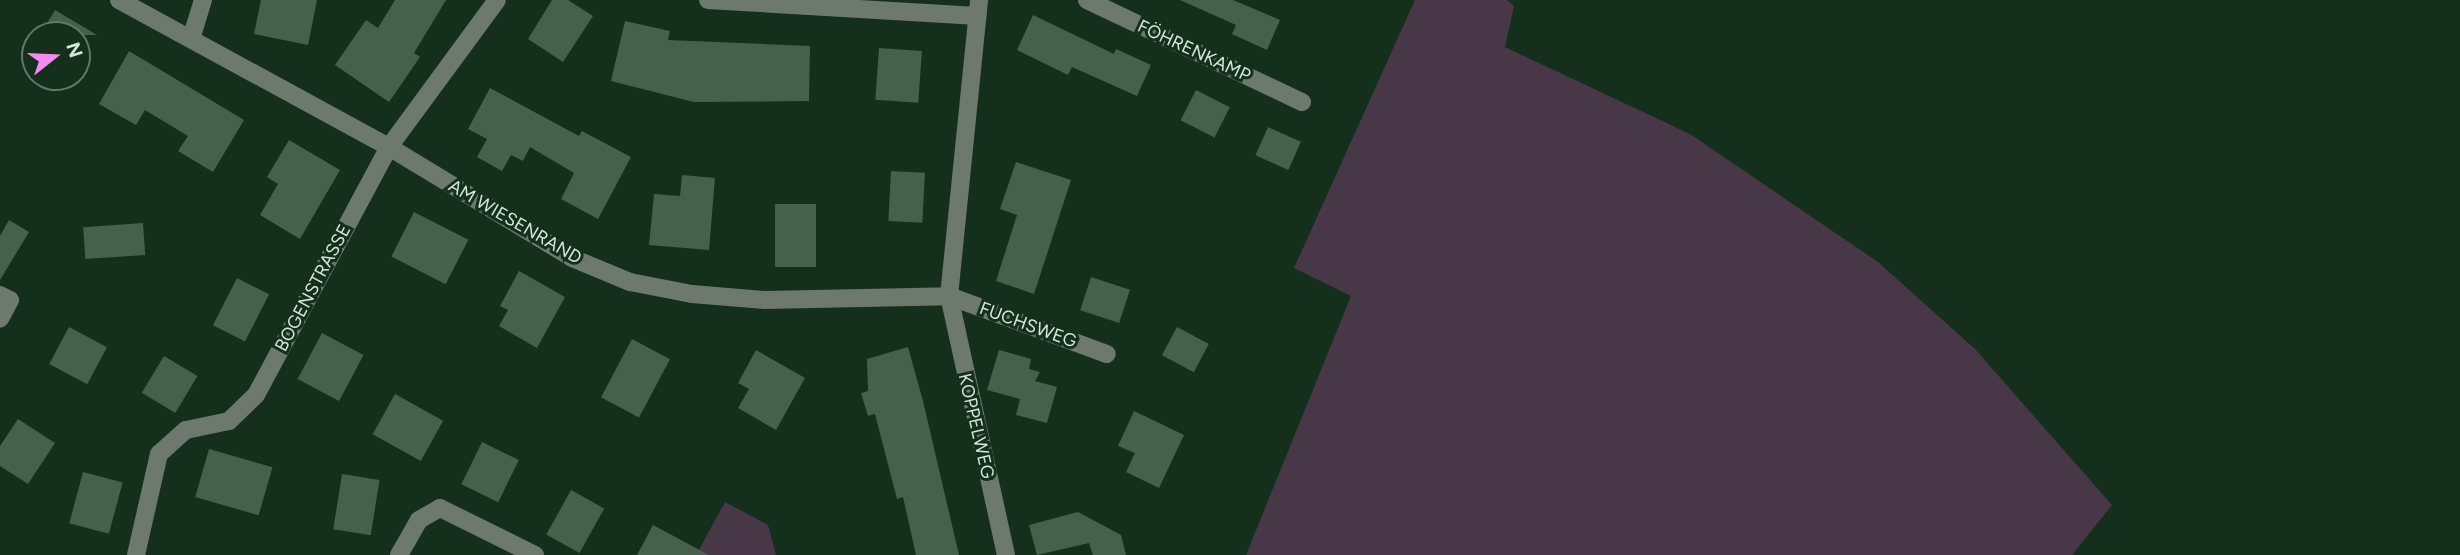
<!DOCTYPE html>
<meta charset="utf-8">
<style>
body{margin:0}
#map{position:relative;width:2460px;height:555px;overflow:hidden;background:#142f1c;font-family:Figtree,sans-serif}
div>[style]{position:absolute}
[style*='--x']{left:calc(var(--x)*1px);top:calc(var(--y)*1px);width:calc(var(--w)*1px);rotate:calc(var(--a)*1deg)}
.green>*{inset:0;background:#483746}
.building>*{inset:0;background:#45614c;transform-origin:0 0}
.minor>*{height:18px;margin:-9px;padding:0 9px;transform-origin:9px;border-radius:9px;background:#6d786f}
span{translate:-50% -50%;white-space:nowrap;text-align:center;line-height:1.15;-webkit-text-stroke:6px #142f1c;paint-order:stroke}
.street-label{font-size:18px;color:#d6e6da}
.north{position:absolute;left:21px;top:21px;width:70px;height:70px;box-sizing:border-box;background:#142f1c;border:2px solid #627868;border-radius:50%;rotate:72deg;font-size:19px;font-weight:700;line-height:28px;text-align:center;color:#d6e6da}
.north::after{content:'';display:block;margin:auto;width:24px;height:32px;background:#f589ee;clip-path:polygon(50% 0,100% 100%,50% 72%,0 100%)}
</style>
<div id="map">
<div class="green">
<div style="clip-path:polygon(1415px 0,1507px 0,1514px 6px,1505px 47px,1690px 134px,1878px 262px,1975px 349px,2112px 505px,2072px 555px,1246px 555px,1351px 296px,1294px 268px)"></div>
<div style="clip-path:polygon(725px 502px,768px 525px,776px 555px,696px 555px)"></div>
</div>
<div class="building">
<div style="clip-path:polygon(261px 0,317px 0,308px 45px,254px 34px)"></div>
<div style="clip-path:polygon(395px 0,446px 0,414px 53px,420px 57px,389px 102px,335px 65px,366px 20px,378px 28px)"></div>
<div style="clip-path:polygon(552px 0,568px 0,593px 16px,563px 62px,528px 39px)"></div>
<div style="clip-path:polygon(1180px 0,1233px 0,1280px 20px,1267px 50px,1232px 34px,1236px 25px)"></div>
<div style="clip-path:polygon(55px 10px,97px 35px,40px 35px)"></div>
<div style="clip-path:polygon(1033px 15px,1114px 54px,1116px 49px,1151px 65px,1137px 96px,1072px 67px,1068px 75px,1017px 50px)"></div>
<div style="clip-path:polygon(625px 21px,670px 31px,668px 40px,810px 46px,809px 101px,694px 102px,611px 81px)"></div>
<div style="left:879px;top:48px;width:43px;height:52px;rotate:4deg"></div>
<div style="clip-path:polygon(129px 51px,244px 120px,213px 172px,178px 151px,188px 136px,145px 110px,136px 125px,99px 104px)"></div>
<div style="clip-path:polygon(490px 88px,579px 136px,582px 131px,631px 157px,598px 219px,561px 199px,574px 173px,530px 147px,523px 161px,511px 155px,502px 171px,477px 157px,487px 139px,468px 129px)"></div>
<div style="left:1196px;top:90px;width:38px;height:34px;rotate:27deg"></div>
<div style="left:1268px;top:127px;width:36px;height:31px;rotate:24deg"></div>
<div style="clip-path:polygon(289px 140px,340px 170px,300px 239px,260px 215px,278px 184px,267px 177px)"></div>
<div style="clip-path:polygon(1016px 162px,1071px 180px,1034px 294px,996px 281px,1017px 215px,1000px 209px)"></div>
<div style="left:891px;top:171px;width:34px;height:50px;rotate:3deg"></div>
<div style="clip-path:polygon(682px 175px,715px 178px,709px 250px,649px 245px,654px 194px,680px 196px)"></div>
<div style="left:775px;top:204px;width:41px;height:63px"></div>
<div style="left:414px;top:212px;width:61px;height:50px;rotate:27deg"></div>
<div style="clip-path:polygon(9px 220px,29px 232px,0 280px,0 236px)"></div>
<div style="left:143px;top:223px;width:32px;height:60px;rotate:86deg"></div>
<div style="clip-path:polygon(519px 271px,565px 297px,537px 348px,499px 326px,508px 310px,500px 306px)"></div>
<div style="left:1091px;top:277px;width:41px;height:35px;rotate:18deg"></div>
<div style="left:237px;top:278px;width:36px;height:53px;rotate:27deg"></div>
<div style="left:69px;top:327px;width:43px;height:42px;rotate:28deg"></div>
<div style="left:1177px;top:327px;width:36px;height:32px;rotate:28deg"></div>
<div style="left:322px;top:333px;width:47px;height:52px;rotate:28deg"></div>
<div style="left:632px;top:339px;width:43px;height:66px;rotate:28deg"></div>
<div style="clip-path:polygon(908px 347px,923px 401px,959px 555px,916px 555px,903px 497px,897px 499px,875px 414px,868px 416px,861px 393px,868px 391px,867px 359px)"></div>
<div style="clip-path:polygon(756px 350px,805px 378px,776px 430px,738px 408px,749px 389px,738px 383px)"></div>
<div style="clip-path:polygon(999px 350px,1031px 359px,1029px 369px,1040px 372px,1035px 381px,1057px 387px,1047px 423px,1016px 415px,1020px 399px,987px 390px)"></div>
<div style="left:164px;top:356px;width:39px;height:43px;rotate:31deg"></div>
<div style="left:395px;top:394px;width:55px;height:46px;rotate:29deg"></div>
<div style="clip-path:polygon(1134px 411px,1184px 435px,1159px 488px,1126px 472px,1135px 453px,1118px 446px)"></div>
<div style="clip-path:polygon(18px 419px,55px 443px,28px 484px,0 466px,0 446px)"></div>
<div style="left:482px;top:442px;width:41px;height:47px;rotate:26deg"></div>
<div style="left:209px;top:449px;width:66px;height:50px;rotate:16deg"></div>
<div style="left:83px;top:472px;width:41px;height:53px;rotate:15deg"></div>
<div style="left:342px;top:474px;width:38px;height:56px;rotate:9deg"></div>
<div style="left:571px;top:490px;width:38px;height:51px;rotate:29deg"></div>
<div style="clip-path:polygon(1078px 512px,1121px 535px,1126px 555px,1093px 555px,1089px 543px,1037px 555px,1029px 525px)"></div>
<div style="clip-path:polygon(653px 525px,709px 555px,637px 555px)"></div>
</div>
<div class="minor">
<div style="--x:119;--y:0;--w:307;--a:28.6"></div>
<div style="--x:389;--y:147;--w:214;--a:31.2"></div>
<div style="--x:572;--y:258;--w:63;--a:22.5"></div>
<div style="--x:630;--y:282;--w:63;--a:11"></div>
<div style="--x:692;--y:294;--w:73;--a:4.7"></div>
<div style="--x:765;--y:300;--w:184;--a:-1.2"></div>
<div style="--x:949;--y:296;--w:298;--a:-84.2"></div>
<div style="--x:708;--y:0;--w:270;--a:3.4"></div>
<div style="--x:1087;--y:0;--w:238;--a:25.4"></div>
<div style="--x:191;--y:39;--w:41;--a:-72.9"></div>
<div style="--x:0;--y:295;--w:11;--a:27"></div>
<div style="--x:10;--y:300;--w:21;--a:118"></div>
<div style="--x:136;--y:555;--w:104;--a:-77.2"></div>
<div style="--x:159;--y:454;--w:36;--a:-42"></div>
<div style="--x:186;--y:430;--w:44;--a:-11.8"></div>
<div style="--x:229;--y:421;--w:37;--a:-44"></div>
<div style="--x:256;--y:395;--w:281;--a:-61.8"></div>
<div style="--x:389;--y:147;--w:182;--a:-53.7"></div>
<div style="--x:399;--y:555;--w:40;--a:-60.3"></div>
<div style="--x:419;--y:520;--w:24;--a:-30"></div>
<div style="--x:440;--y:508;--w:106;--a:26.3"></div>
<div style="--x:1006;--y:555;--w:265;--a:-102.4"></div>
<div style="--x:949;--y:296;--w:168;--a:20.2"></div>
</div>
<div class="street-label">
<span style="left:1194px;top:51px;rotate:25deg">FÖHRENKAMP</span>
<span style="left:515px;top:222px;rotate:30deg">AM WIESENRAND</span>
<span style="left:313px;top:288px;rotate:-62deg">BOGENSTRASSE</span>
<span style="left:1028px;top:325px;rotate:20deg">FUCHSWEG</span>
<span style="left:976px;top:426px;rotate:77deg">KOPPELWEG</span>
</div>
<div class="north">N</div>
</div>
